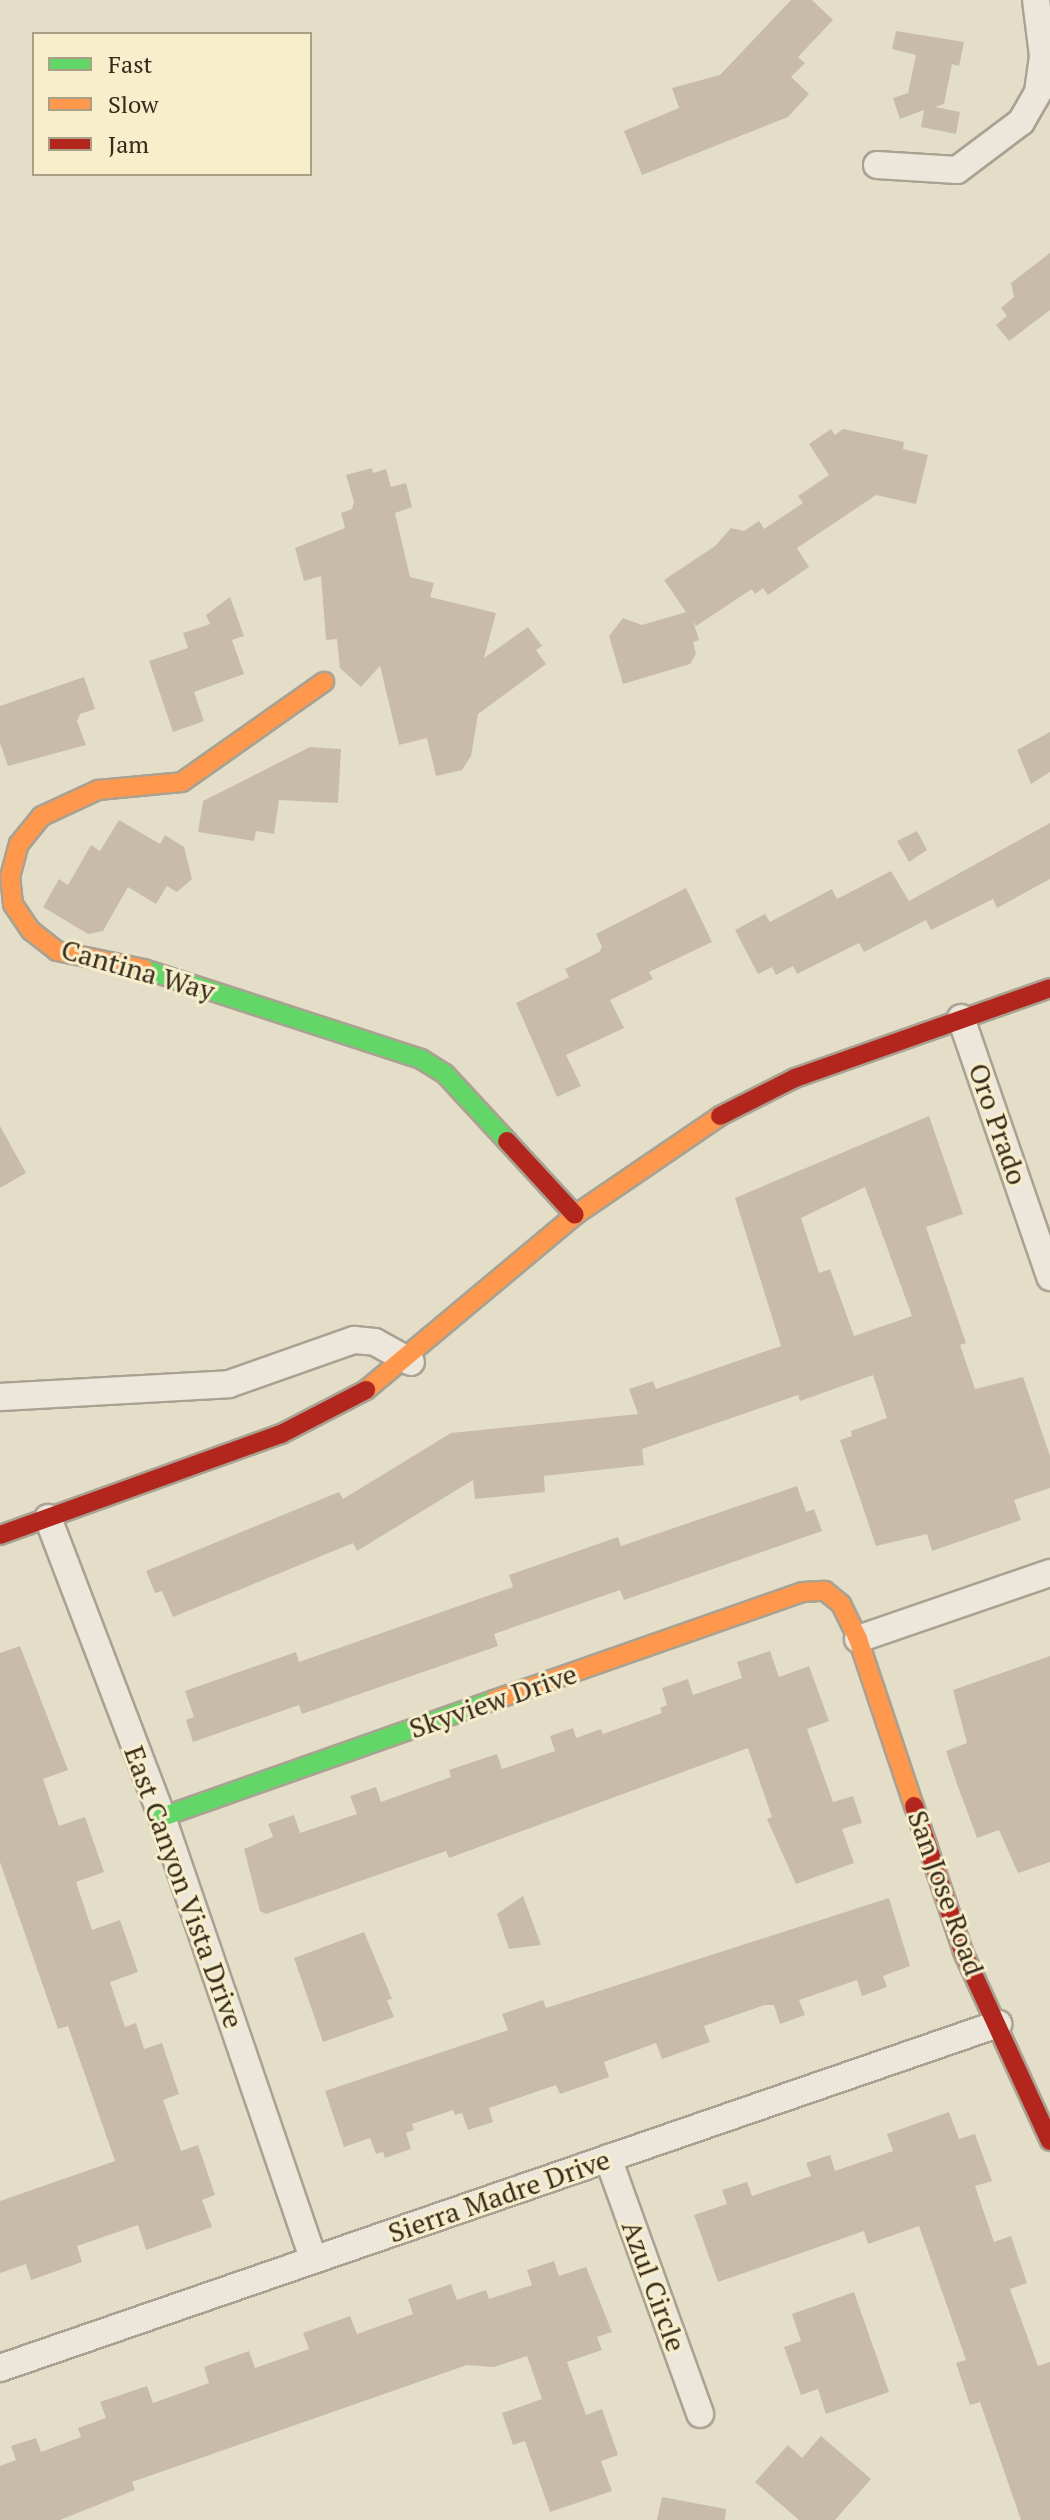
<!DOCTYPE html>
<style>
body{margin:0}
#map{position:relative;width:1050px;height:2520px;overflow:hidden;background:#e4dec8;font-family:"PT Serif",serif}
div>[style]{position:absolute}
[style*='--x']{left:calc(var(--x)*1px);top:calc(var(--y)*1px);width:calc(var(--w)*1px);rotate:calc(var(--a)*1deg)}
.building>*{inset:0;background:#c8bca9}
.roads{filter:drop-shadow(2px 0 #a9a292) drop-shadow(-2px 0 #a9a292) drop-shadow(0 2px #a9a292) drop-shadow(0 -2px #a9a292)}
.street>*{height:26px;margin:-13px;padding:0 13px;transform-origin:13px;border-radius:13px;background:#ece7da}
.fast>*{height:18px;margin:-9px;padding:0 9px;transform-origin:9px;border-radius:9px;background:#63d668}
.slow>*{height:18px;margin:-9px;padding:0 9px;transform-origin:9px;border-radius:9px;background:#ff974d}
.jam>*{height:18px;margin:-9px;padding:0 9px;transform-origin:9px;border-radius:9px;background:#b3261e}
span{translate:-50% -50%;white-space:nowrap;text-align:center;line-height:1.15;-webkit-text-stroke:6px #f7eecc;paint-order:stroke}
.street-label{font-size:28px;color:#372a1a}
.legend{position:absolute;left:32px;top:32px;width:280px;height:144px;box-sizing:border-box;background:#f7eecc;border:2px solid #aaa085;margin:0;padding:10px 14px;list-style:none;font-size:24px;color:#372a1a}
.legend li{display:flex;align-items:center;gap:16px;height:40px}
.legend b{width:40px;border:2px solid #aaa085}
</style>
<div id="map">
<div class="building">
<div style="clip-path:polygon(791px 0,812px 0,833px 20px,798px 57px,805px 63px,791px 77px,809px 94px,788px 117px,642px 175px,624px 131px,679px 108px,672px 88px,720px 75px)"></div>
<div style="clip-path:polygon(896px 31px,964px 42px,959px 66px,952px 64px,944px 104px,935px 107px,960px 112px,956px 134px,921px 127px,924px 110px,900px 119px,893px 98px,908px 93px,916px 55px,892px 49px)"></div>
<div style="clip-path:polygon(1050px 253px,1050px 310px,1009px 341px,996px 325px,1007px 316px,1001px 308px,1014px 297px,1011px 283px)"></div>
<div style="clip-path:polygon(831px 429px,835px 435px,843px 429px,904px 442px,903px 449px,928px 455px,916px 504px,876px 495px,797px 548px,809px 567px,768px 595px,763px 588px,755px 594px,752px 589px,696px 626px,693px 621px,699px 640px,693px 642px,696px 654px,690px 664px,623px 684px,609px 636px,623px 618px,642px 625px,686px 612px,664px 580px,715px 546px,731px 528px,744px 531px,759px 521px,764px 529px,803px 503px,798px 496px,829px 475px,809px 444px)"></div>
<div style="clip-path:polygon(372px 468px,373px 473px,386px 469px,391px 487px,406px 483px,412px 507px,395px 513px,410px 577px,434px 583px,430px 597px,496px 613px,484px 658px,528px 627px,542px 646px,536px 650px,546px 664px,478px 714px,471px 756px,462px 770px,436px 776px,427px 738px,399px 745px,380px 666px,361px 687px,340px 668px,337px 639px,326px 640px,321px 576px,304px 581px,295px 548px,345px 528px,341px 513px,352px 509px,354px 502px,346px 475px)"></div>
<div style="clip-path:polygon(230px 597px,244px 636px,232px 640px,244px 674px,194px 692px,204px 721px,173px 732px,149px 661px,188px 648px,183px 633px,210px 624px,206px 615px)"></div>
<div style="clip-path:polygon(84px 677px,95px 709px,80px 714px,77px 721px,86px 745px,8px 766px,0 743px,0 706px)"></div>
<div style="clip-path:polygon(1050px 732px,1050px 772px,1031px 784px,1017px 750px)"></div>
<div style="clip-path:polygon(310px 747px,341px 749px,338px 803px,279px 800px,274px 834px,256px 831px,254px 841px,198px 832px,203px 801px)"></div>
<div style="clip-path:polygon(119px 820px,160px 844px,165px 835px,184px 847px,192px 879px,177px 892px,167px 886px,156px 904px,128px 887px,103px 931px,88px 934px,43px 907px,59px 879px,68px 885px,91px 845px,100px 851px)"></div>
<div style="clip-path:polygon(1050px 823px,1050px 879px,997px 908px,993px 899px,931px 930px,926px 920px,864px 952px,859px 943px,797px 974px,793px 966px,776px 975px,772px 967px,758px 974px,735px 930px,765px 914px,770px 922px,832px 889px,837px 899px,891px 871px,909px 901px)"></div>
<div style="clip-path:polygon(917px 831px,927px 850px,909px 862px,897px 841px)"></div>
<div style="clip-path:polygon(686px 888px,712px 942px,649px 972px,653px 979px,610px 1000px,624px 1028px,566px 1055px,581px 1086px,557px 1097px,516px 1003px,569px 977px,565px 969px,599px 952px,602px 947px,596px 934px)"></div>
<div style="clip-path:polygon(evenodd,929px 1116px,963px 1214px,926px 1227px,966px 1343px,960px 1345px,975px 1389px,1023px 1377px,1050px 1456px,1050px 1488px,1014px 1500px,1021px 1520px,932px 1551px,927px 1534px,876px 1546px,840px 1440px,852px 1436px,851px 1431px,887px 1418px,873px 1375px,800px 1401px,798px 1395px,642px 1449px,644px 1465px,544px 1476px,545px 1492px,475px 1499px,473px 1480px,357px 1551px,353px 1543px,173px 1617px,162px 1591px,155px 1593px,146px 1571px,339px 1492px,343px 1499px,451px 1433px,638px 1414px,629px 1389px,653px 1381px,656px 1389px,781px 1346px,735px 1198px,929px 1116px,865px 1187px,912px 1316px,854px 1336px,830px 1269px,819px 1273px,801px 1218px,865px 1187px)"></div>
<div style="clip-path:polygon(0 1126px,26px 1173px,0 1188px)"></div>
<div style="clip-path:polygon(797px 1486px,806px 1512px,814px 1509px,822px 1531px,624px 1600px,620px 1590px,494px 1634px,498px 1646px,302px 1714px,299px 1705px,193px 1742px,186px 1720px,194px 1717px,185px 1691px,296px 1652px,299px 1662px,513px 1587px,509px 1575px,618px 1537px,621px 1546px)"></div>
<div style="clip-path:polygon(20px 1646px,68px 1770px,43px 1779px,59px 1826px,85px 1817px,104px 1872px,76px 1882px,92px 1930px,120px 1920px,138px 1972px,110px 1982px,125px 2027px,136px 2023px,144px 2049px,162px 2043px,179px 2094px,163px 2100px,181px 2151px,198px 2145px,215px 2195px,202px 2200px,212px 2227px,146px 2250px,138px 2225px,77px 2246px,82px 2262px,31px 2280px,26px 2264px,0 2273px,0 2201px,115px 2161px,68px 2026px,58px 2029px,0 1862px,0 1653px)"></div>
<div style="clip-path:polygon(770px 1651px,779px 1677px,809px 1666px,829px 1721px,807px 1729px,833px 1802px,853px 1796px,862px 1823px,842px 1829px,854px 1863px,796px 1884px,767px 1819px,772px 1817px,748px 1748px,449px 1858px,446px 1851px,266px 1914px,260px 1911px,244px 1849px,273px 1837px,268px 1824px,294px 1815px,300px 1833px,357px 1814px,350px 1796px,376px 1787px,381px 1802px,451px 1777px,449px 1770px,497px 1754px,502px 1769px,555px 1751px,550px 1736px,573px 1728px,576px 1738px,601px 1729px,603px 1734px,662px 1713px,660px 1708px,667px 1705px,662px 1688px,688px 1679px,693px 1695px,742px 1678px,737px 1662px)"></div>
<div style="clip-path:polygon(1050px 1656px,1050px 1862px,1018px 1873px,999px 1830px,977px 1838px,957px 1784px,946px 1751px,967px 1743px,953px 1690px)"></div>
<div style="clip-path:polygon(523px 1896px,541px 1945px,509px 1949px,497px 1914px)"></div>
<div style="clip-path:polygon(889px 1898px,910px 1966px,883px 1976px,887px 1987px,862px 1996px,857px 1980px,799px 2000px,805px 2015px,780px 2024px,774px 2005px,765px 2005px,704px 2026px,710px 2042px,662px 2059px,656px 2043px,604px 2062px,609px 2077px,560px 2094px,556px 2085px,489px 2108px,493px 2122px,468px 2130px,462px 2113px,455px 2115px,453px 2110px,412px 2124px,414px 2130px,406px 2133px,411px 2149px,385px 2158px,383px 2152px,376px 2154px,370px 2138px,344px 2147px,325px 2091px,508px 2030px,502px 2014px,543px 2000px,546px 2008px)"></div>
<div style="clip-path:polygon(364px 1932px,392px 1999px,387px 2000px,394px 2017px,323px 2042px,294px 1958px)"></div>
<div style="clip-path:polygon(949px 2112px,959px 2139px,975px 2134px,992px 2181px,975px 2186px,994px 2242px,1011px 2236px,1027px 2283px,1010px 2289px,1038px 2366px,1050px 2362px,1050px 2520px,1021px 2520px,980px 2402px,970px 2405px,956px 2363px,966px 2360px,919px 2226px,868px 2244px,864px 2231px,718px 2282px,694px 2215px,727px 2204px,722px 2190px,747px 2182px,752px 2196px,811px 2176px,806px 2163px,830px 2155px,835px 2171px,893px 2151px,887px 2134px)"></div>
<div style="clip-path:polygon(554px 2261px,559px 2276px,586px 2267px,612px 2332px,597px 2337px,602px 2350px,567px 2362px,586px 2415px,602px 2409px,618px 2455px,601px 2461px,612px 2491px,550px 2512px,525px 2441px,513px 2445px,502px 2413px,542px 2399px,527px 2356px,494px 2367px,467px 2365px,132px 2482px,135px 2490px,60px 2520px,0 2520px,0 2466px,16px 2460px,11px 2446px,36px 2438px,41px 2452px,81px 2437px,78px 2428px,106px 2418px,100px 2402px,147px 2386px,153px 2403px,209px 2383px,204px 2367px,249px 2351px,255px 2368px,309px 2349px,303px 2333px,350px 2316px,357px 2334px,413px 2314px,408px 2299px,451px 2284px,457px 2300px,486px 2290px,489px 2299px,532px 2285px,527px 2270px)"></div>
<div style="clip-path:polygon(854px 2292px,889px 2392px,826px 2414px,818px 2389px,801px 2395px,784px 2347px,801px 2341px,792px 2314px)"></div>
<div style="clip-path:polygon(821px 2436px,871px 2479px,835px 2520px,799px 2520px,755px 2482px,788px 2445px,802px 2458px)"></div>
<div style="clip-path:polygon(662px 2497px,726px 2509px,725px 2520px,657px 2520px)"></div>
</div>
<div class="roads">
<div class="street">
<div style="--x:877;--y:165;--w:80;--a:3.6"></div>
<div style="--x:957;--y:170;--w:80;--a:-36.9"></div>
<div style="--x:1021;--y:122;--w:34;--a:-60"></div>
<div style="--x:1038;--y:92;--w:36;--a:-82"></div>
<div style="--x:1043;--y:56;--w:56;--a:-97.1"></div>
<div style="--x:961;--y:1018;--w:274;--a:71"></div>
<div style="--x:0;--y:1397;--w:229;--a:-3.2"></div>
<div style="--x:229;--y:1384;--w:133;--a:-19.4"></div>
<div style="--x:354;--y:1340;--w:21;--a:5"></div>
<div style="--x:375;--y:1342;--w:41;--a:29.1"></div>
<div style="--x:48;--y:1518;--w:320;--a:69.1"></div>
<div style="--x:162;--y:1817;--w:468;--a:71.1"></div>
<div style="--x:858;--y:1639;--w:203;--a:-19"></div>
<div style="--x:608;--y:2158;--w:272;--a:70.2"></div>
<div style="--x:0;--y:2368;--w:1056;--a:-19.02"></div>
</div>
<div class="fast">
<div style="--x:144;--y:969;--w:291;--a:18"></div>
<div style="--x:421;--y:1059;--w:28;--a:32"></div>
<div style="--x:445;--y:1074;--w:91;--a:47.2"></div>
<div style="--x:162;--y:1817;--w:352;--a:-19.4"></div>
</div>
<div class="slow">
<div style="--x:144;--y:969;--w:89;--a:-168.3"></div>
<div style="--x:57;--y:951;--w:33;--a:-142"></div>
<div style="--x:31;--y:931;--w:32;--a:-124"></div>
<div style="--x:13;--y:904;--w:27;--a:-96"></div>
<div style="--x:10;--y:877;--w:34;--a:-75"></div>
<div style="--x:19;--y:844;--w:36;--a:-51"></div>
<div style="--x:42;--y:816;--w:62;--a:-24.9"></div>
<div style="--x:98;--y:790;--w:84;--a:-5.4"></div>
<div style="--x:182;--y:782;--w:174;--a:-35.2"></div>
<div style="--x:366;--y:1390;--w:273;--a:-39.9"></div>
<div style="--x:575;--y:1215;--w:176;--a:-34.3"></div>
<div style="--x:494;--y:1700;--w:327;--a:-19.3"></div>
<div style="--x:803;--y:1592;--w:22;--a:-3"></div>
<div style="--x:825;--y:1591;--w:21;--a:39"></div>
<div style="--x:841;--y:1604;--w:39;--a:64"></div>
<div style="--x:858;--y:1639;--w:176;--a:71.5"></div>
</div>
<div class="jam">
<div style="--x:720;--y:1116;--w:84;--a:-26.9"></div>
<div style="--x:795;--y:1078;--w:270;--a:-19.4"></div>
<div style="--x:507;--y:1141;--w:100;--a:47.4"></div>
<div style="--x:0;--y:1535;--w:299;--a:-19.8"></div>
<div style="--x:281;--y:1434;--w:96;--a:-27.4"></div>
<div style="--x:914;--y:1806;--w:154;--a:71.4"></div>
<div style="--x:963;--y:1952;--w:208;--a:65.3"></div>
</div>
</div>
<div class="street-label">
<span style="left:138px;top:970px;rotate:16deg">Cantina Way</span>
<span style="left:998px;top:1124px;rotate:71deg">Oro Prado</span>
<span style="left:493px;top:1701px;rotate:-19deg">Skyview Drive</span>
<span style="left:184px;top:1887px;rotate:70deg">East Canyon Vista Drive</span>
<span style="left:946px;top:1893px;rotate:70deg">San Jose Road</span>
<span style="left:499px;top:2196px;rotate:-19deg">Sierra Madre Drive</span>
<span style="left:654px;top:2286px;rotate:70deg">Azul Circle</span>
</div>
<ul class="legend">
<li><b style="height:10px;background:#63d668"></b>Fast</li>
<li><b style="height:10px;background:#ff974d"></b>Slow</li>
<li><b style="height:10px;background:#b3261e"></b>Jam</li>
</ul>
</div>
